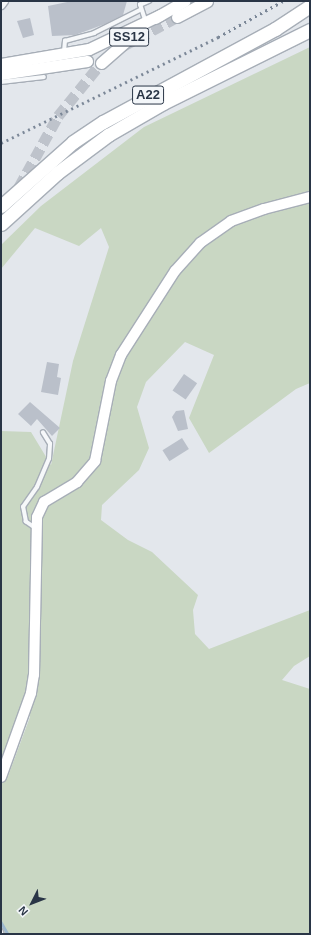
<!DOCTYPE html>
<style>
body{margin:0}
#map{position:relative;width:311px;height:935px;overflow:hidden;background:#e3e7ec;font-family:Helvetica,sans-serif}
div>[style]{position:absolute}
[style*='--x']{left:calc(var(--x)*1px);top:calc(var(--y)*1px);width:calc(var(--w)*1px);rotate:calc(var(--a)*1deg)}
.green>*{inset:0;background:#c9d7c3}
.stream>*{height:2.5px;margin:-1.25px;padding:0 1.25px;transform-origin:1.25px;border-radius:1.25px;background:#9cb7ce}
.building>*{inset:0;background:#bac0ca;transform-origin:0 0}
.primary-tunnel>*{height:11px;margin-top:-5.5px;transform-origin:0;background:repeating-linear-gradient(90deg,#bec3cb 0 11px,transparent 0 16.5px)}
.roads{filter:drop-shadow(1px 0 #a7aeb7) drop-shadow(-1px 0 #a7aeb7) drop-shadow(0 1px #a7aeb7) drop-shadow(0 -1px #a7aeb7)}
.lane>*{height:3.5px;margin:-1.75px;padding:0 1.75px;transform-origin:1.75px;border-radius:1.75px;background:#f6f8fa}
.street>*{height:7px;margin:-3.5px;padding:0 3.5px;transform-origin:3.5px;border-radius:3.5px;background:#f6f8fa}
.secondary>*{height:10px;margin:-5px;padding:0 5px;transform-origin:5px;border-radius:5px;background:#fff}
.primary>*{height:11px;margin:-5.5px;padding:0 5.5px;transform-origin:5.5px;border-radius:5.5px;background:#fff}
.highway>*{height:13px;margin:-6.5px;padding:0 6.5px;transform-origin:6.5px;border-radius:6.5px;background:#fff}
.rail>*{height:2.5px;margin-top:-1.25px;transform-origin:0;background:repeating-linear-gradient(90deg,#7b8797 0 2px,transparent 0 6px)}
span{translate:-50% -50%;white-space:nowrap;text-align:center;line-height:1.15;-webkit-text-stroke:3.5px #f3f6f9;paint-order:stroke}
.shield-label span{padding:1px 3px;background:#f3f6f9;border:1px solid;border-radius:3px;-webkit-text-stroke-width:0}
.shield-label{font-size:13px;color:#293546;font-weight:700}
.frame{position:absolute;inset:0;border:2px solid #293546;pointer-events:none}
.north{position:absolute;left:12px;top:883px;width:40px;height:40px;-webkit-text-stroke:3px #f3f6f9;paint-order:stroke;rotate:228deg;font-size:11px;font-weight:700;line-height:16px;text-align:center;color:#293546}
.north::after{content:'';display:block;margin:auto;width:14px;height:18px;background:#293546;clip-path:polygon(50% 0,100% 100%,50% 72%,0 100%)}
</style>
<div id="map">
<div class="green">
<div style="clip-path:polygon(310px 47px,310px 383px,296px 389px,209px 453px,189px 418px,214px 355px,185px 342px,146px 382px,137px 407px,149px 448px,139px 470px,102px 505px,101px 520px,128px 540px,152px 552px,198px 595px,193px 610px,195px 634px,209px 649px,310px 610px,310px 656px,294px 666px,282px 680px,310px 689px,310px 934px,1px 934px,1px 783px,8px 776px,30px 717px,23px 699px,1px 766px,1px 431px,31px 432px,51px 465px,73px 361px,109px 247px,101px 228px,79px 246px,35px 228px,1px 269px,1px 245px,41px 206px,144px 127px)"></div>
</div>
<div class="stream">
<div style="--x:1;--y:922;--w:14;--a:60"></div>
</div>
<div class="building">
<div style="clip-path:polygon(72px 1px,127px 1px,123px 15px,105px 24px,75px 35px,52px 36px,48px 6px)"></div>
<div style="clip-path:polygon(30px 18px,34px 35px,23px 38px,17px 21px)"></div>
<div style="clip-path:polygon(47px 362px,59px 364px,57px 377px,61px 378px,58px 395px,41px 392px)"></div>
<div style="left:184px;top:374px;width:16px;height:20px;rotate:35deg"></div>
<div style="clip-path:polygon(30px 402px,60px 428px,52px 436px,37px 419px,31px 426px,18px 414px)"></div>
<div style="clip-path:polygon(184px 410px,188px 429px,178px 431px,172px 417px,176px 411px)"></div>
<div style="left:182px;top:438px;width:13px;height:23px;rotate:58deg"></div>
</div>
<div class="primary-tunnel">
<div style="--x:123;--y:46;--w:61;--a:-28.2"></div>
<div style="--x:19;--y:187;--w:81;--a:-61.2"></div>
<div style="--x:58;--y:116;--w:68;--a:-50.9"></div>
</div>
<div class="roads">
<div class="lane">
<div style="--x:145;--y:20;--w:16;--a:-108"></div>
<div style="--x:140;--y:5;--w:10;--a:-24"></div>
<div style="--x:64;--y:52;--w:11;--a:-85"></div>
<div style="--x:65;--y:41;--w:30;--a:-15"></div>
<div style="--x:94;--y:33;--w:51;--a:-26.6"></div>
<div style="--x:1;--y:82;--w:43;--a:-6.6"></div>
<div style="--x:35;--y:528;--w:11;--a:-146"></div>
<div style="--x:26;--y:522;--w:15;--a:-101"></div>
<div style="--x:23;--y:507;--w:24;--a:-55"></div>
<div style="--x:37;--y:487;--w:30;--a:-67"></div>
<div style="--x:49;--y:459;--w:15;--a:-86"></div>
<div style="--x:50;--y:444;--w:13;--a:-122"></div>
<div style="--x:1;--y:931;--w:3;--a:72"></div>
</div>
<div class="street">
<div style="--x:1;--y:5;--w:5;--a:-53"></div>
</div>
<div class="secondary">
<div style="--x:1;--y:777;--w:89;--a:-70.3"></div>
<div style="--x:31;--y:693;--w:18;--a:-81"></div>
<div style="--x:34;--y:675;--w:158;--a:-88.9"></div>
<div style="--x:37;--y:517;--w:17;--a:-65"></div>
<div style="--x:44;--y:502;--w:39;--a:-31"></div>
<div style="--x:77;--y:482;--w:28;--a:-49"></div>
<div style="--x:95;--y:461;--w:82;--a:-78.7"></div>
<div style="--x:111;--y:381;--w:28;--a:-69"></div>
<div style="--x:121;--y:355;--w:100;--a:-57.3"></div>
<div style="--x:175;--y:271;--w:38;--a:-48"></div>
<div style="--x:200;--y:243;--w:38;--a:-35"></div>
<div style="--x:231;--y:221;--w:35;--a:-20"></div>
<div style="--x:264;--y:209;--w:48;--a:-14.6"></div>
</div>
<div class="primary">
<div style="--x:177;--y:17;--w:34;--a:-28"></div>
<div style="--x:155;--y:18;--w:34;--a:-30"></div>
<div style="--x:101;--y:63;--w:53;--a:-41.2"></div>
<div style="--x:1;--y:64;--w:89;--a:-9.7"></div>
<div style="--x:89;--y:49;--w:79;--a:-25.6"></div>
<div style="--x:1;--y:74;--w:87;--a:-8.6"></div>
</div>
<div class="highway">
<div style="--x:1;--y:206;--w:96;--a:-41.6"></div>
<div style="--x:73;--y:142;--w:36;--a:-34"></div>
<div style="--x:103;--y:122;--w:196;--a:-28.4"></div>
<div style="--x:275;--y:29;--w:42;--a:-33.3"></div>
<div style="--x:1;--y:224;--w:76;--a:-42.3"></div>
<div style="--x:57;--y:173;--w:64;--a:-36.7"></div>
<div style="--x:108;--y:135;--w:64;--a:-30.2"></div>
<div style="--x:163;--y:103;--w:164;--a:-26.4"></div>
</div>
</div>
<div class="rail">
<div style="--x:1;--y:143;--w:242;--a:-26"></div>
<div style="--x:218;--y:37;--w:74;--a:-29"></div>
</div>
<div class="shield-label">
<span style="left:129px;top:37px">SS12</span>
<span style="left:148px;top:95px">A22</span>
</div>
<div class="frame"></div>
<div class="north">N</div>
</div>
